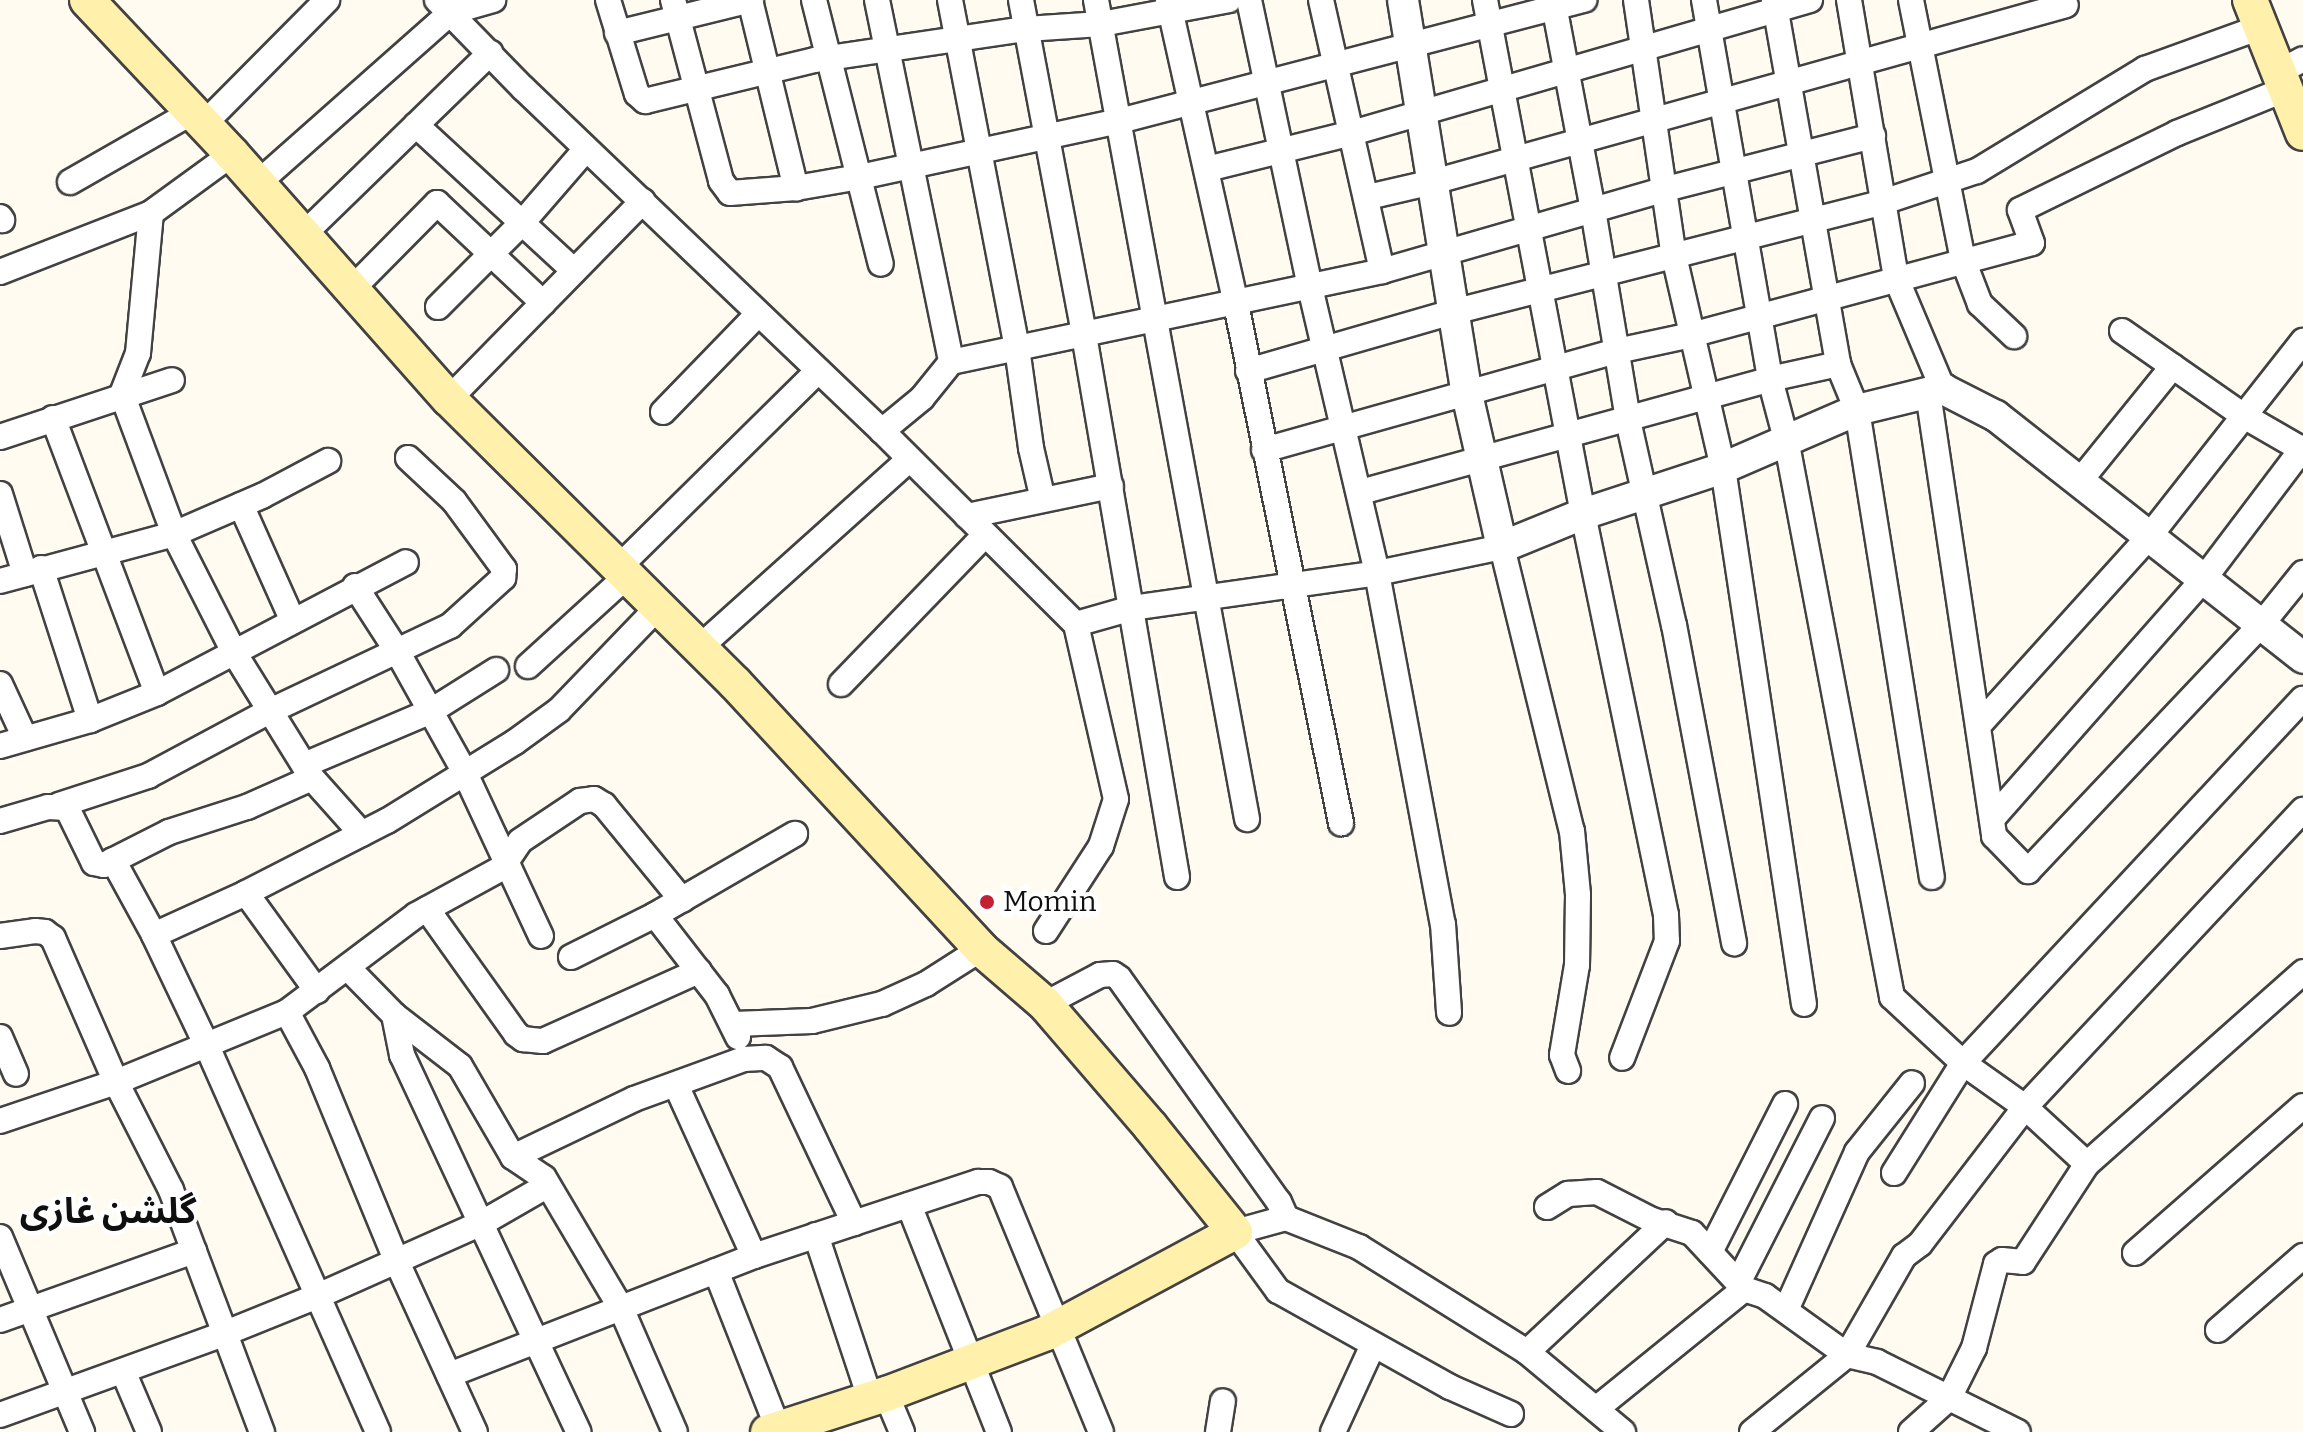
<!DOCTYPE html>
<meta charset="utf-8">
<style>
body{margin:0}
#map{position:relative;width:2303px;height:1432px;overflow:hidden;background:#fffbf0;font-family:Bitter,"Noto Sans Arabic",serif}
div>[style]{position:absolute}
[style*='--x']{left:calc(var(--x)*1px);top:calc(var(--y)*1px);width:calc(var(--w)*1px);rotate:calc(var(--a)*1deg)}
.roads{filter:drop-shadow(2px 0 #424242) drop-shadow(-2px 0 #424242) drop-shadow(0 2px #424242) drop-shadow(0 -2px #424242)}
.minor>*{height:24px;margin:-12px;padding:0 12px;transform-origin:12px;border-radius:12px;background:#fff}
.tertiary>*{height:30px;margin:-15px;padding:0 15px;transform-origin:15px;border-radius:15px;background:#fff}
.secondary>*{height:34px;margin:-17px;padding:0 17px;transform-origin:17px;border-radius:17px;background:#fff0ab}
.dots>*{width:22px;height:22px;translate:-50% -50%;box-sizing:border-box;border:4px solid #fff;border-radius:50%}
span{translate:-50% -50%;white-space:nowrap;text-align:center;line-height:1.15;-webkit-text-stroke:8px #fff;paint-order:stroke}
.poi-label{font-size:28px;color:#0f0f0f}
.left{translate:0 -50%;text-align:left}
.district-label{font-size:36px;color:#0f0f0f;font-weight:700}
</style>
<div id="map">
<div class="roads">
<div class="minor">
<div style="--x:437;--y:0;--w:123;--a:45.7"></div>
<div style="--x:523;--y:88;--w:497;--a:43.7"></div>
<div style="--x:882;--y:431;--w:274;--a:44.9"></div>
<div style="--x:1076;--y:624;--w:58;--a:-15.9"></div>
<div style="--x:1132;--y:608;--w:247;--a:-8.1"></div>
<div style="--x:1377;--y:573;--w:128;--a:-11.7"></div>
<div style="--x:1502;--y:547;--w:292;--a:76.2"></div>
<div style="--x:1572;--y:831;--w:64;--a:84.6"></div>
<div style="--x:1578;--y:895;--w:70;--a:90.8"></div>
<div style="--x:1577;--y:965;--w:91;--a:99.5"></div>
<div style="--x:1562;--y:1055;--w:17;--a:69"></div>
<div style="--x:608;--y:0;--w:98;--a:72.9"></div>
<div style="--x:637;--y:94;--w:11;--a:41"></div>
<div style="--x:645;--y:101;--w:175;--a:-13.6"></div>
<div style="--x:815;--y:60;--w:213;--a:-8.4"></div>
<div style="--x:1026;--y:29;--w:75;--a:-3.8"></div>
<div style="--x:1101;--y:24;--w:130;--a:-10.6"></div>
<div style="--x:673;--y:0;--w:187;--a:75.1"></div>
<div style="--x:721;--y:181;--w:15;--a:53"></div>
<div style="--x:730;--y:193;--w:66;--a:-4.3"></div>
<div style="--x:796;--y:188;--w:65;--a:-9.8"></div>
<div style="--x:860;--y:177;--w:265;--a:-12.2"></div>
<div style="--x:1119;--y:121;--w:481;--a:-14.6"></div>
<div style="--x:750;--y:0;--w:194;--a:76.3"></div>
<div style="--x:814;--y:0;--w:272;--a:75.8"></div>
<div style="--x:877;--y:0;--w:369;--a:78.4"></div>
<div style="--x:950;--y:0;--w:354;--a:79.1"></div>
<div style="--x:1017;--y:348;--w:101;--a:82"></div>
<div style="--x:1031;--y:448;--w:53;--a:77"></div>
<div style="--x:1021;--y:0;--w:341;--a:79.3"></div>
<div style="--x:1084;--y:335;--w:550;--a:80.26"></div>
<div style="--x:1096;--y:0;--w:833;--a:79.55"></div>
<div style="--x:1168;--y:0;--w:312;--a:77.4"></div>
<div style="--x:1236;--y:304;--w:530;--a:78.56"></div>
<div style="--x:1249;--y:0;--w:293;--a:78"></div>
<div style="--x:1310;--y:287;--w:294;--a:76.8"></div>
<div style="--x:1377;--y:573;--w:357;--a:79.4"></div>
<div style="--x:1443;--y:924;--w:89;--a:86.1"></div>
<div style="--x:1321;--y:0;--w:278;--a:77.3"></div>
<div style="--x:1485;--y:0;--w:523;--a:79.21"></div>
<div style="--x:1583;--y:514;--w:409;--a:78.3"></div>
<div style="--x:1666;--y:915;--w:26;--a:88"></div>
<div style="--x:1667;--y:941;--w:125;--a:111"></div>
<div style="--x:1553;--y:0;--w:214;--a:79.2"></div>
<div style="--x:1593;--y:210;--w:213;--a:80.5"></div>
<div style="--x:1628;--y:420;--w:210;--a:77.4"></div>
<div style="--x:1674;--y:625;--w:324;--a:79.3"></div>
<div style="--x:1636;--y:0;--w:259;--a:81.6"></div>
<div style="--x:1674;--y:256;--w:218;--a:77"></div>
<div style="--x:1723;--y:468;--w:542;--a:81.41"></div>
<div style="--x:1704;--y:0;--w:385;--a:80.1"></div>
<div style="--x:1770;--y:379;--w:62;--a:75.1"></div>
<div style="--x:1786;--y:439;--w:568;--a:79.24"></div>
<div style="--x:1892;--y:997;--w:97;--a:42.9"></div>
<div style="--x:1963;--y:1063;--w:76;--a:35.4"></div>
<div style="--x:2025;--y:1107;--w:84;--a:42.6"></div>
<div style="--x:1774;--y:0;--w:370;--a:80"></div>
<div style="--x:1849;--y:0;--w:282;--a:80.4"></div>
<div style="--x:1896;--y:278;--w:121;--a:67.1"></div>
<div style="--x:1911;--y:0;--w:265;--a:78.7"></div>
<div style="--x:1963;--y:260;--w:47;--a:68.9"></div>
<div style="--x:1980;--y:304;--w:47;--a:43.3"></div>
<div style="--x:617;--y:33;--w:138;--a:-13.8"></div>
<div style="--x:2279;--y:72;--w:27;--a:-28"></div>
<div style="--x:204;--y:124;--w:175;--a:-45.2"></div>
<div style="--x:416;--y:125;--w:215;--a:42.7"></div>
<div style="--x:1207;--y:169;--w:149;--a:-13.9"></div>
<div style="--x:1352;--y:133;--w:477;--a:-16.2"></div>
<div style="--x:70;--y:182;--w:141;--a:-29.8"></div>
<div style="--x:258;--y:183;--w:258;--a:-41.5"></div>
<div style="--x:451;--y:12;--w:44;--a:-15.9"></div>
<div style="--x:1368;--y:197;--w:67;--a:-13"></div>
<div style="--x:1433;--y:182;--w:657;--a:-15.62"></div>
<div style="--x:151;--y:213;--w:141;--a:95.3"></div>
<div style="--x:138;--y:353;--w:44;--a:111.3"></div>
<div style="--x:122;--y:394;--w:149;--a:69.6"></div>
<div style="--x:174;--y:534;--w:135;--a:63.1"></div>
<div style="--x:235;--y:654;--w:146;--a:58.2"></div>
<div style="--x:312;--y:778;--w:75;--a:48.2"></div>
<div style="--x:0;--y:217;--w:4;--a:56"></div>
<div style="--x:304;--y:234;--w:260;--a:-44.2"></div>
<div style="--x:0;--y:272;--w:162;--a:-21.3"></div>
<div style="--x:151;--y:213;--w:100;--a:-36.1"></div>
<div style="--x:352;--y:289;--w:121;--a:-45.3"></div>
<div style="--x:437;--y:203;--w:146;--a:43.3"></div>
<div style="--x:438;--y:307;--w:119;--a:-45"></div>
<div style="--x:522;--y:223;--w:98;--a:-49.1"></div>
<div style="--x:2122;--y:331;--w:149;--a:34.9"></div>
<div style="--x:2244;--y:416;--w:68;--a:30"></div>
<div style="--x:1248;--y:371;--w:213;--a:-16.1"></div>
<div style="--x:1453;--y:312;--w:444;--a:-14.3"></div>
<div style="--x:1883;--y:202;--w:99;--a:-18.3"></div>
<div style="--x:1977;--y:171;--w:197;--a:-31.3"></div>
<div style="--x:2145;--y:69;--w:123;--a:-19.9"></div>
<div style="--x:1928;--y:393;--w:448;--a:81.5"></div>
<div style="--x:1994;--y:836;--w:49;--a:45.8"></div>
<div style="--x:2028;--y:871;--w:339;--a:-46.6"></div>
<div style="--x:2261;--y:625;--w:67;--a:-51.1"></div>
<div style="--x:449;--y:399;--w:277;--a:-45.6"></div>
<div style="--x:663;--y:412;--w:136;--a:-45.9"></div>
<div style="--x:53;--y:418;--w:294;--a:69.3"></div>
<div style="--x:882;--y:431;--w:52;--a:-39.5"></div>
<div style="--x:922;--y:398;--w:46;--a:-51.1"></div>
<div style="--x:951;--y:362;--w:441;--a:-11.9"></div>
<div style="--x:1382;--y:271;--w:291;--a:-16.1"></div>
<div style="--x:1662;--y:190;--w:218;--a:-14.4"></div>
<div style="--x:0;--y:437;--w:181;--a:-18.3"></div>
<div style="--x:1264;--y:450;--w:367;--a:-15.7"></div>
<div style="--x:1617;--y:351;--w:76;--a:-12.2"></div>
<div style="--x:1691;--y:335;--w:353;--a:-15.1"></div>
<div style="--x:2032;--y:243;--w:35;--a:-110"></div>
<div style="--x:2020;--y:210;--w:175;--a:-26.1"></div>
<div style="--x:2177;--y:133;--w:118;--a:-22"></div>
<div style="--x:2079;--y:482;--w:149;--a:-51"></div>
<div style="--x:1361;--y:492;--w:424;--a:-15.4"></div>
<div style="--x:1770;--y:379;--w:70;--a:-12.4"></div>
<div style="--x:1838;--y:364;--w:50;--a:67.6"></div>
<div style="--x:1857;--y:410;--w:473;--a:80.9"></div>
<div style="--x:0;--y:494;--w:84;--a:72.6"></div>
<div style="--x:241;--y:505;--w:125;--a:65.9"></div>
<div style="--x:967;--y:516;--w:147;--a:-11.8"></div>
<div style="--x:619;--y:567;--w:279;--a:-44.6"></div>
<div style="--x:41;--y:568;--w:160;--a:72.1"></div>
<div style="--x:0;--y:581;--w:180;--a:-15.1"></div>
<div style="--x:174;--y:534;--w:96;--a:-23.4"></div>
<div style="--x:262;--y:496;--w:75;--a:-27.9"></div>
<div style="--x:355;--y:586;--w:77;--a:57.1"></div>
<div style="--x:397;--y:651;--w:137;--a:60.8"></div>
<div style="--x:464;--y:771;--w:182;--a:65"></div>
<div style="--x:699;--y:648;--w:283;--a:-41.9"></div>
<div style="--x:528;--y:666;--w:134;--a:-42.3"></div>
<div style="--x:0;--y:684;--w:60;--a:65.2"></div>
<div style="--x:841;--y:684;--w:207;--a:-46"></div>
<div style="--x:1978;--y:726;--w:253;--a:-47.9"></div>
<div style="--x:2148;--y:538;--w:251;--a:-51.8"></div>
<div style="--x:0;--y:746;--w:94;--a:-16.1"></div>
<div style="--x:90;--y:720;--w:72;--a:-21.9"></div>
<div style="--x:157;--y:693;--w:281;--a:-27.7"></div>
<div style="--x:304;--y:765;--w:138;--a:-23"></div>
<div style="--x:431;--y:711;--w:77;--a:-32.2"></div>
<div style="--x:59;--y:805;--w:94;--a:-18"></div>
<div style="--x:148;--y:776;--w:136;--a:-28.1"></div>
<div style="--x:268;--y:712;--w:201;--a:-25.3"></div>
<div style="--x:450;--y:626;--w:72;--a:-42.2"></div>
<div style="--x:503;--y:578;--w:9;--a:-84"></div>
<div style="--x:504;--y:569;--w:84;--a:-126.3"></div>
<div style="--x:454;--y:501;--w:63;--a:-136.9"></div>
<div style="--x:1992;--y:819;--w:319;--a:-48.6"></div>
<div style="--x:2203;--y:580;--w:166;--a:-52.9"></div>
<div style="--x:0;--y:821;--w:50;--a:-16.3"></div>
<div style="--x:48;--y:807;--w:19;--a:3"></div>
<div style="--x:67;--y:808;--w:61;--a:63.9"></div>
<div style="--x:94;--y:863;--w:10;--a:11"></div>
<div style="--x:104;--y:865;--w:73;--a:-26.9"></div>
<div style="--x:169;--y:832;--w:82;--a:-17.8"></div>
<div style="--x:247;--y:807;--w:71;--a:-24"></div>
<div style="--x:113;--y:860;--w:85;--a:61.3"></div>
<div style="--x:154;--y:935;--w:123;--a:64.5"></div>
<div style="--x:207;--y:1046;--w:422;--a:66.1"></div>
<div style="--x:246;--y:893;--w:121;--a:54.1"></div>
<div style="--x:427;--y:909;--w:153;--a:54.5"></div>
<div style="--x:516;--y:1034;--w:9;--a:36"></div>
<div style="--x:523;--y:1039;--w:20;--a:6"></div>
<div style="--x:543;--y:1041;--w:171;--a:-24.2"></div>
<div style="--x:655;--y:915;--w:101;--a:52.2"></div>
<div style="--x:717;--y:995;--w:47;--a:63.4"></div>
<div style="--x:1046;--y:931;--w:101;--a:-57.1"></div>
<div style="--x:1101;--y:846;--w:49;--a:-72.3"></div>
<div style="--x:1116;--y:799;--w:180;--a:-102.9"></div>
<div style="--x:154;--y:935;--w:101;--a:-24.5"></div>
<div style="--x:246;--y:893;--w:158;--a:-27.1"></div>
<div style="--x:387;--y:821;--w:150;--a:-31.7"></div>
<div style="--x:515;--y:742;--w:54;--a:-36"></div>
<div style="--x:559;--y:710;--w:143;--a:-46.1"></div>
<div style="--x:0;--y:936;--w:35;--a:-8"></div>
<div style="--x:35;--y:931;--w:10;--a:6"></div>
<div style="--x:45;--y:932;--w:10;--a:37"></div>
<div style="--x:53;--y:938;--w:157;--a:66.4"></div>
<div style="--x:116;--y:1082;--w:121;--a:63"></div>
<div style="--x:171;--y:1190;--w:259;--a:69.4"></div>
<div style="--x:571;--y:957;--w:94;--a:-26.6"></div>
<div style="--x:655;--y:915;--w:162;--a:-30.1"></div>
<div style="--x:349;--y:969;--w:64;--a:45.6"></div>
<div style="--x:394;--y:1015;--w:83;--a:37.7"></div>
<div style="--x:460;--y:1066;--w:105;--a:59.8"></div>
<div style="--x:513;--y:1157;--w:37;--a:34"></div>
<div style="--x:544;--y:1178;--w:151;--a:59.4"></div>
<div style="--x:621;--y:1308;--w:135;--a:66.5"></div>
<div style="--x:1045;--y:1004;--w:62;--a:-27.8"></div>
<div style="--x:1100;--y:975;--w:13;--a:-4"></div>
<div style="--x:1113;--y:974;--w:7;--a:34"></div>
<div style="--x:1119;--y:978;--w:275;--a:54.5"></div>
<div style="--x:1279;--y:1202;--w:17;--a:66"></div>
<div style="--x:287;--y:1012;--w:64;--a:61.8"></div>
<div style="--x:317;--y:1068;--w:210;--a:67.6"></div>
<div style="--x:397;--y:1262;--w:187;--a:65.4"></div>
<div style="--x:394;--y:1015;--w:41;--a:78.7"></div>
<div style="--x:402;--y:1055;--w:416;--a:64.9"></div>
<div style="--x:734;--y:1024;--w:78;--a:-2.2"></div>
<div style="--x:812;--y:1021;--w:72;--a:-13.7"></div>
<div style="--x:882;--y:1004;--w:48;--a:-24.4"></div>
<div style="--x:926;--y:984;--w:65;--a:-32.5"></div>
<div style="--x:0;--y:1037;--w:40;--a:66.6"></div>
<div style="--x:676;--y:1085;--w:188;--a:65.5"></div>
<div style="--x:0;--y:1121;--w:122;--a:-18.6"></div>
<div style="--x:116;--y:1082;--w:185;--a:-22.3"></div>
<div style="--x:287;--y:1012;--w:161;--a:-36.9"></div>
<div style="--x:416;--y:915;--w:98;--a:-28.7"></div>
<div style="--x:502;--y:868;--w:32;--a:-56"></div>
<div style="--x:520;--y:841;--w:72;--a:-33.7"></div>
<div style="--x:580;--y:801;--w:14;--a:-8"></div>
<div style="--x:594;--y:799;--w:12;--a:31"></div>
<div style="--x:604;--y:805;--w:123;--a:50.6"></div>
<div style="--x:513;--y:1157;--w:134;--a:-25.6"></div>
<div style="--x:634;--y:1099;--w:117;--a:-20"></div>
<div style="--x:744;--y:1059;--w:22;--a:-3"></div>
<div style="--x:766;--y:1058;--w:17;--a:33"></div>
<div style="--x:780;--y:1067;--w:173;--a:64.6"></div>
<div style="--x:1894;--y:1173;--w:130;--a:-57.9"></div>
<div style="--x:1963;--y:1063;--w:498;--a:-47"></div>
<div style="--x:909;--y:1205;--w:244;--a:68.4"></div>
<div style="--x:1547;--y:1207;--w:25;--a:-32"></div>
<div style="--x:1568;--y:1194;--w:29;--a:-4"></div>
<div style="--x:1597;--y:1192;--w:62;--a:27"></div>
<div style="--x:1652;--y:1220;--w:42;--a:18"></div>
<div style="--x:1692;--y:1233;--w:76;--a:47.1"></div>
<div style="--x:1744;--y:1289;--w:22;--a:18"></div>
<div style="--x:1765;--y:1296;--w:101;--a:35.7"></div>
<div style="--x:1847;--y:1355;--w:31;--a:13"></div>
<div style="--x:1877;--y:1362;--w:157;--a:26.4"></div>
<div style="--x:816;--y:1235;--w:172;--a:71.7"></div>
<div style="--x:0;--y:1237;--w:212;--a:67.2"></div>
<div style="--x:1710;--y:1252;--w:166;--a:-63.1"></div>
<div style="--x:2135;--y:1253;--w:223;--a:-41.2"></div>
<div style="--x:716;--y:1271;--w:169;--a:68.5"></div>
<div style="--x:1738;--y:1283;--w:185;--a:-63"></div>
<div style="--x:1786;--y:1310;--w:173;--a:-65.8"></div>
<div style="--x:1857;--y:1152;--w:88;--a:-51.4"></div>
<div style="--x:0;--y:1320;--w:206;--a:-19.6"></div>
<div style="--x:2218;--y:1330;--w:113;--a:-41"></div>
<div style="--x:1527;--y:1352;--w:190;--a:-43.1"></div>
<div style="--x:123;--y:1371;--w:66;--a:66.9"></div>
<div style="--x:449;--y:1375;--w:327;--a:-21.3"></div>
<div style="--x:754;--y:1256;--w:236;--a:-18.3"></div>
<div style="--x:978;--y:1182;--w:11;--a:0"></div>
<div style="--x:989;--y:1182;--w:12;--a:24"></div>
<div style="--x:1000;--y:1187;--w:265;--a:67.6"></div>
<div style="--x:886;--y:1394;--w:41;--a:67.2"></div>
<div style="--x:1596;--y:1409;--w:191;--a:-39"></div>
<div style="--x:1511;--y:1414;--w:67;--a:-156.1"></div>
<div style="--x:1450;--y:1387;--w:197;--a:-150.8"></div>
<div style="--x:1278;--y:1291;--w:73;--a:-126.1"></div>
<div style="--x:1235;--y:1232;--w:53;--a:-15.4"></div>
<div style="--x:1286;--y:1218;--w:79;--a:21.7"></div>
<div style="--x:1359;--y:1247;--w:198;--a:32"></div>
<div style="--x:1527;--y:1352;--w:125;--a:39.8"></div>
<div style="--x:0;--y:1415;--w:240;--a:-19.9"></div>
<div style="--x:226;--y:1333;--w:101;--a:-22"></div>
<div style="--x:320;--y:1295;--w:177;--a:-24"></div>
<div style="--x:482;--y:1223;--w:76;--a:-29.9"></div>
<div style="--x:1218;--y:1432;--w:31;--a:-81"></div>
<div style="--x:1333;--y:1432;--w:96;--a:-65.3"></div>
<div style="--x:1752;--y:1432;--w:122;--a:-39"></div>
<div style="--x:1847;--y:1355;--w:114;--a:-60.1"></div>
<div style="--x:1904;--y:1256;--w:20;--a:-37"></div>
<div style="--x:1920;--y:1244;--w:173;--a:-52.5"></div>
<div style="--x:2025;--y:1107;--w:407;--a:-46.9"></div>
<div style="--x:1911;--y:1432;--w:51;--a:-41.8"></div>
<div style="--x:1949;--y:1398;--w:56;--a:-63.4"></div>
<div style="--x:1974;--y:1348;--w:87;--a:-75.3"></div>
<div style="--x:1996;--y:1264;--w:7;--a:-34"></div>
<div style="--x:2002;--y:1260;--w:21;--a:5"></div>
<div style="--x:2023;--y:1262;--w:117;--a:-56.9"></div>
<div style="--x:2087;--y:1164;--w:289;--a:-41.6"></div>
</div>
<div class="tertiary">
<div style="--x:1403;--y:0;--w:399;--a:80.8"></div>
<div style="--x:1467;--y:394;--w:157;--a:77.1"></div>
<div style="--x:1502;--y:547;--w:87;--a:-22.2"></div>
<div style="--x:1583;--y:514;--w:147;--a:-18.2"></div>
<div style="--x:1723;--y:468;--w:146;--a:-23.4"></div>
<div style="--x:1857;--y:410;--w:89;--a:-13.7"></div>
<div style="--x:1943;--y:389;--w:59;--a:27"></div>
<div style="--x:1996;--y:416;--w:391;--a:38.2"></div>
</div>
<div class="secondary">
<div style="--x:87;--y:0;--w:212;--a:46.7"></div>
<div style="--x:232;--y:154;--w:327;--a:48.5"></div>
<div style="--x:449;--y:399;--w:403;--a:44.8"></div>
<div style="--x:735;--y:683;--w:362;--a:47.2"></div>
<div style="--x:981;--y:949;--w:84;--a:40.7"></div>
<div style="--x:1045;--y:1004;--w:161;--a:49.3"></div>
<div style="--x:1150;--y:1126;--w:136;--a:51.3"></div>
<div style="--x:1235;--y:1232;--w:213;--a:151.8"></div>
<div style="--x:1047;--y:1333;--w:172;--a:159.2"></div>
<div style="--x:886;--y:1394;--w:124;--a:162.1"></div>
<div style="--x:2250;--y:0;--w:143;--a:68.3"></div>
</div>
</div>
<div class="dots">
<div style="left:987px;top:902px;background:#c32234"></div>
</div>
<div class="poi-label">
<span class="left" style="left:1003px;top:902px">Momin</span>
</div>
<div class="district-label">
<span style="left:108px;top:1212px">گلشن غازی</span>
</div>
</div>
